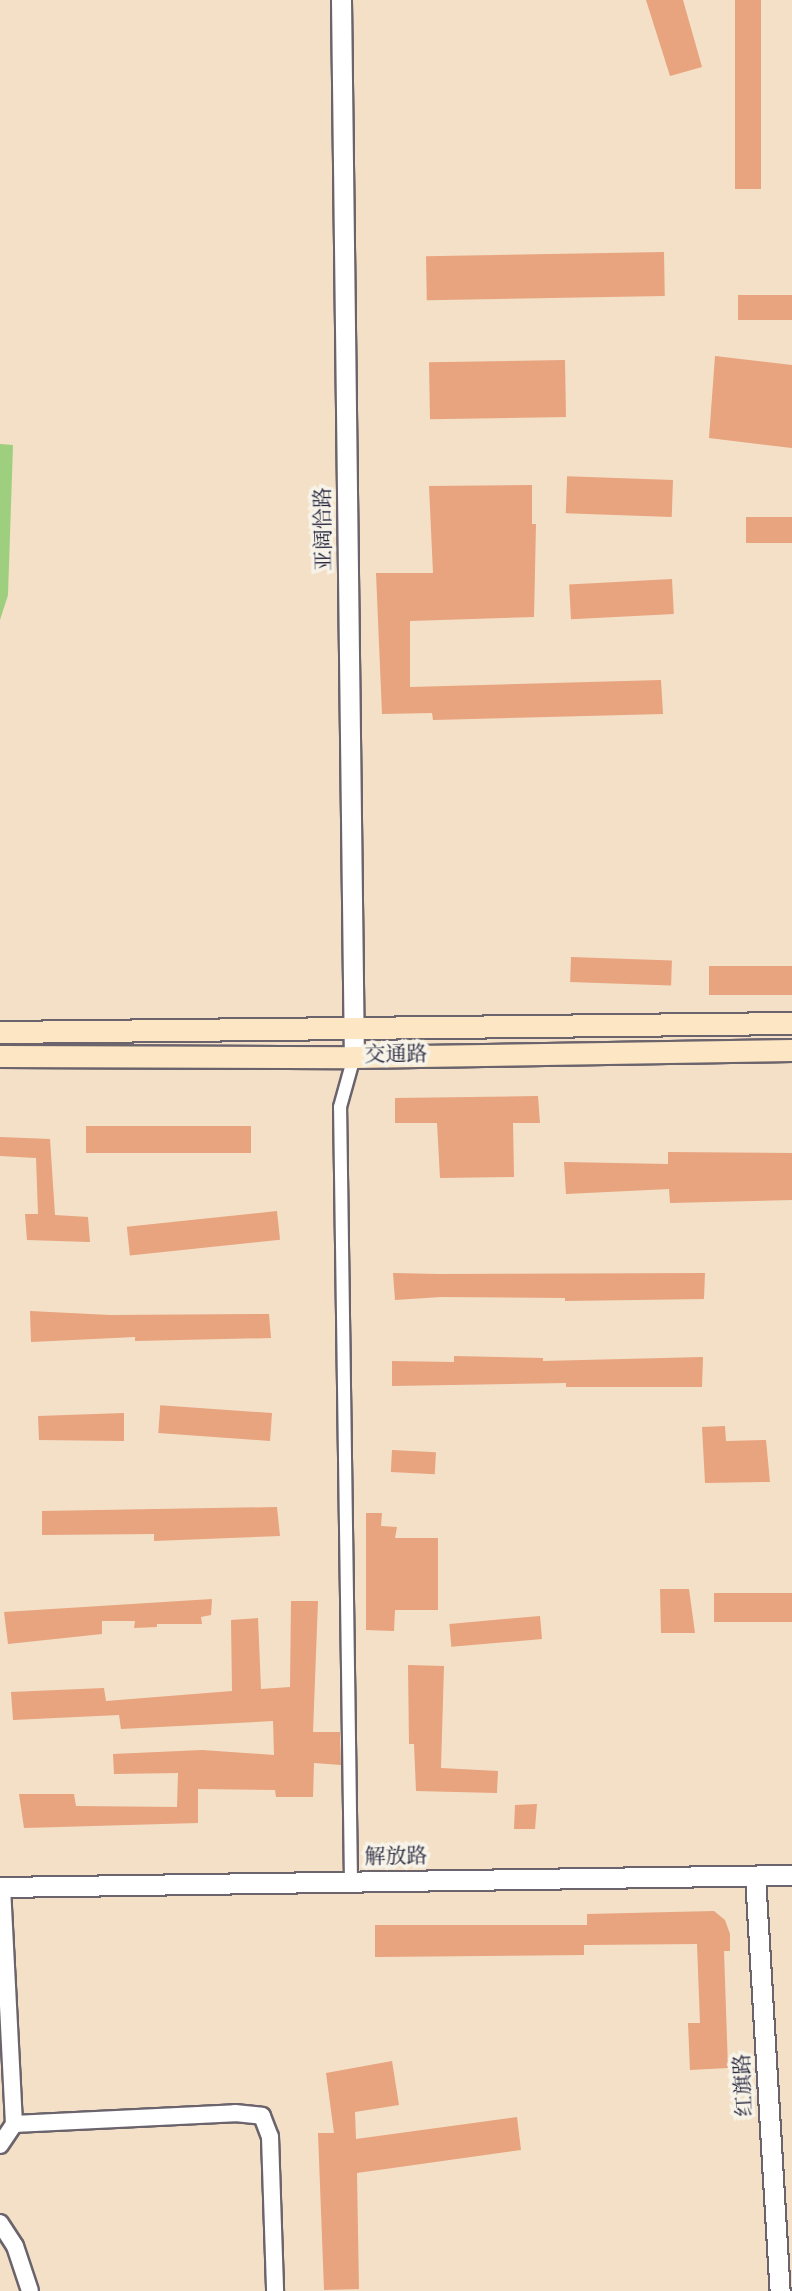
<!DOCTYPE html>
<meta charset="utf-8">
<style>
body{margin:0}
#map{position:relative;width:792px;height:2291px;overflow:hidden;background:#f3e0c6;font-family:Vollkorn,"Noto Serif SC",serif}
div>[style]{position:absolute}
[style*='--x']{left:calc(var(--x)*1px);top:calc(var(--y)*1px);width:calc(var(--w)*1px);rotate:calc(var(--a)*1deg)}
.green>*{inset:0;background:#9ecf7e}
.building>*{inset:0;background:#e8a37f;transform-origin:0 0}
.roads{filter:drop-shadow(2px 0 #6b646c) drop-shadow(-2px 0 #6b646c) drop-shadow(0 2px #6b646c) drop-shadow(0 -2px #6b646c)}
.pedestrian>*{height:12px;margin:-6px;padding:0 6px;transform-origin:6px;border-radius:6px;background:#fff}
.minor>*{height:16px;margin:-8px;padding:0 8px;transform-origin:8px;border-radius:8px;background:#fff}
.tertiary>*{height:19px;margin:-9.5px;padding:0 9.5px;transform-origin:9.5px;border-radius:9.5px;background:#fff}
.secondary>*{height:21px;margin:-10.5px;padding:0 10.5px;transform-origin:10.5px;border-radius:10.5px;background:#fce6c4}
span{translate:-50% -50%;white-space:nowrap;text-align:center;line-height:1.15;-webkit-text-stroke:7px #f7f3e8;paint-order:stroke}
.street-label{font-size:21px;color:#22223b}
</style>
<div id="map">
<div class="green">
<div style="clip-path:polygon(0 444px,13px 445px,8px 595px,0 620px)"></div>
</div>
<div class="building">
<div style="clip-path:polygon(646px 0,683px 0,702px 67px,670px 76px)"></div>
<div style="left:735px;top:0;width:26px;height:189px"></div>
<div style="left:664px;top:252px;width:44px;height:238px;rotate:89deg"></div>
<div style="left:792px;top:295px;width:25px;height:54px;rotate:90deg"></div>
<div style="clip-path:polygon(715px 356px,792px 365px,792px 448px,709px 438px)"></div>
<div style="left:565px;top:360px;width:57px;height:136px;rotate:89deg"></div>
<div style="left:673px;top:480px;width:37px;height:106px;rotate:92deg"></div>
<div style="clip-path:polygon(532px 485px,532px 524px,536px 524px,534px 617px,410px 621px,410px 687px,661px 680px,663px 714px,433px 720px,432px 713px,382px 714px,376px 573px,433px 573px,429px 486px)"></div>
<div style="left:792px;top:517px;width:26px;height:46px;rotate:90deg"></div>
<div style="left:672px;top:579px;width:35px;height:103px;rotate:87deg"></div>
<div style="left:571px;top:957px;width:101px;height:25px;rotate:2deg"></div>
<div style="left:709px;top:966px;width:83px;height:29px"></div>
<div style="clip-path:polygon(538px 1096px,540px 1123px,513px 1123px,514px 1177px,440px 1178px,437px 1123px,395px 1123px,395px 1098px)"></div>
<div style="left:86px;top:1126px;width:165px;height:27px"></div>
<div style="clip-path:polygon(0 1137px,50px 1139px,55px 1215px,88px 1217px,90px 1242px,27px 1240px,25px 1214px,38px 1214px,36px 1158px,0 1156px)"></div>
<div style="clip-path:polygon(668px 1152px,792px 1153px,792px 1200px,670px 1203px,669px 1189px,566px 1194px,564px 1162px,668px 1164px)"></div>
<div style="left:277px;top:1211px;width:29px;height:151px;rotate:84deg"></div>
<div style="clip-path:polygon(393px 1273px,439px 1274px,705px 1273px,704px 1299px,565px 1301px,565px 1298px,441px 1297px,395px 1300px)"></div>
<div style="clip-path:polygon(30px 1311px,110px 1315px,269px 1314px,271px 1338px,135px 1341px,135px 1337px,31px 1342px)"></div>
<div style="clip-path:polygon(454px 1356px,543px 1358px,543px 1361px,703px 1357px,702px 1387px,566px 1387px,566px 1383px,392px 1386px,392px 1361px,454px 1362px)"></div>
<div style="clip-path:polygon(124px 1413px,124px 1441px,39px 1440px,38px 1416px)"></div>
<div style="left:272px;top:1413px;width:28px;height:112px;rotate:94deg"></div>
<div style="clip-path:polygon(725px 1426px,726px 1441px,766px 1440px,770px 1482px,705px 1483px,702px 1427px)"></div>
<div style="left:392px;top:1450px;width:44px;height:22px;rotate:3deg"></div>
<div style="clip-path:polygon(277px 1507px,280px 1536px,154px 1541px,154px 1534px,42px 1535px,42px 1511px)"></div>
<div style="clip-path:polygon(366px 1513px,382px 1513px,381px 1526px,397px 1527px,395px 1538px,438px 1538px,438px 1610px,395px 1610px,394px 1631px,366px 1630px)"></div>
<div style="clip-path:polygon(660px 1589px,689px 1589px,695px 1633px,661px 1633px)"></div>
<div style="left:714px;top:1593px;width:78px;height:29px"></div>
<div style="clip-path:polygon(212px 1599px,211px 1615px,201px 1617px,202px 1624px,157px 1624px,157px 1627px,134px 1628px,135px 1621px,102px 1621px,102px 1634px,8px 1644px,4px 1612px)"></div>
<div style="clip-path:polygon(291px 1601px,318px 1601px,313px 1732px,340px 1732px,341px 1765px,314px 1763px,313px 1797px,276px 1797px,275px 1790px,198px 1789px,198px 1823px,24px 1828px,19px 1794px,74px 1794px,76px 1806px,177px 1807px,178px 1773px,114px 1774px,113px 1754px,202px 1750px,274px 1755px,273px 1721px,121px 1729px,119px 1715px,13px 1720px,11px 1692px,104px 1688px,106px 1701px,232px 1691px,231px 1620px,258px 1618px,261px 1689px,290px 1687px)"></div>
<div style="left:540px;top:1616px;width:23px;height:91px;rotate:85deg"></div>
<div style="clip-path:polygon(408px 1665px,444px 1666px,441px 1768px,498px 1771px,497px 1793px,416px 1791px,414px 1744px,409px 1744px)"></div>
<div style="clip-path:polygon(537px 1804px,535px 1829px,514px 1829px,515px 1805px)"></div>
<div style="clip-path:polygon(714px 1911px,725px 1920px,730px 1934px,730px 1951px,724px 1951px,728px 2068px,690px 2070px,688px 2023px,700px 2023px,697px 1944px,584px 1945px,584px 1955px,375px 1957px,375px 1925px,587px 1925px,587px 1914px)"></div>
<div style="clip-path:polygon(392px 2061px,399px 2105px,355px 2112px,356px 2139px,517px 2117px,521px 2150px,357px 2173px,359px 2289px,324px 2290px,318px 2133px,334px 2133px,326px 2073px)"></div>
</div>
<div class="roads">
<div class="pedestrian">
<div style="--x:351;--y:1881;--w:774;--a:-90.81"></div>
<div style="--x:340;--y:1107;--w:52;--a:-74.4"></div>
</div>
<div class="minor">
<div style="--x:14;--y:2124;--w:221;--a:-2.8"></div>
<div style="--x:235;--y:2113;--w:27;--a:6"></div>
<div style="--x:262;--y:2116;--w:22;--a:69"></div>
<div style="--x:270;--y:2137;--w:154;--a:88.1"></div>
<div style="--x:0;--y:2145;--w:25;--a:-56"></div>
<div style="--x:14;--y:2124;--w:237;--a:-92.9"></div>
<div style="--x:0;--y:2223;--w:27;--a:57"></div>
<div style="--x:15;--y:2246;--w:47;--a:71.6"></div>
</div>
<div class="tertiary">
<div style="--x:341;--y:0;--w:1057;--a:89.3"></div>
<div style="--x:755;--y:1876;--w:416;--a:86.6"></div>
<div style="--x:0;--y:1887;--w:792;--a:-0.87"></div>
</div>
<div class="secondary">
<div style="--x:0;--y:1032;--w:792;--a:-0.65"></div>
<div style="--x:0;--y:1056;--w:354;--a:0.2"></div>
<div style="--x:354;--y:1057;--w:438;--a:-0.9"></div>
</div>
</div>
<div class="street-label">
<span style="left:325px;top:529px;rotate:-91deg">亚阔恰路</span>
<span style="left:396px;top:1056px;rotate:-1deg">交通路</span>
<span style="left:396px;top:1858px;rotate:-1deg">解放路</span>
<span style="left:745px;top:2085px;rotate:-93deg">红旗路</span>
</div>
</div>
